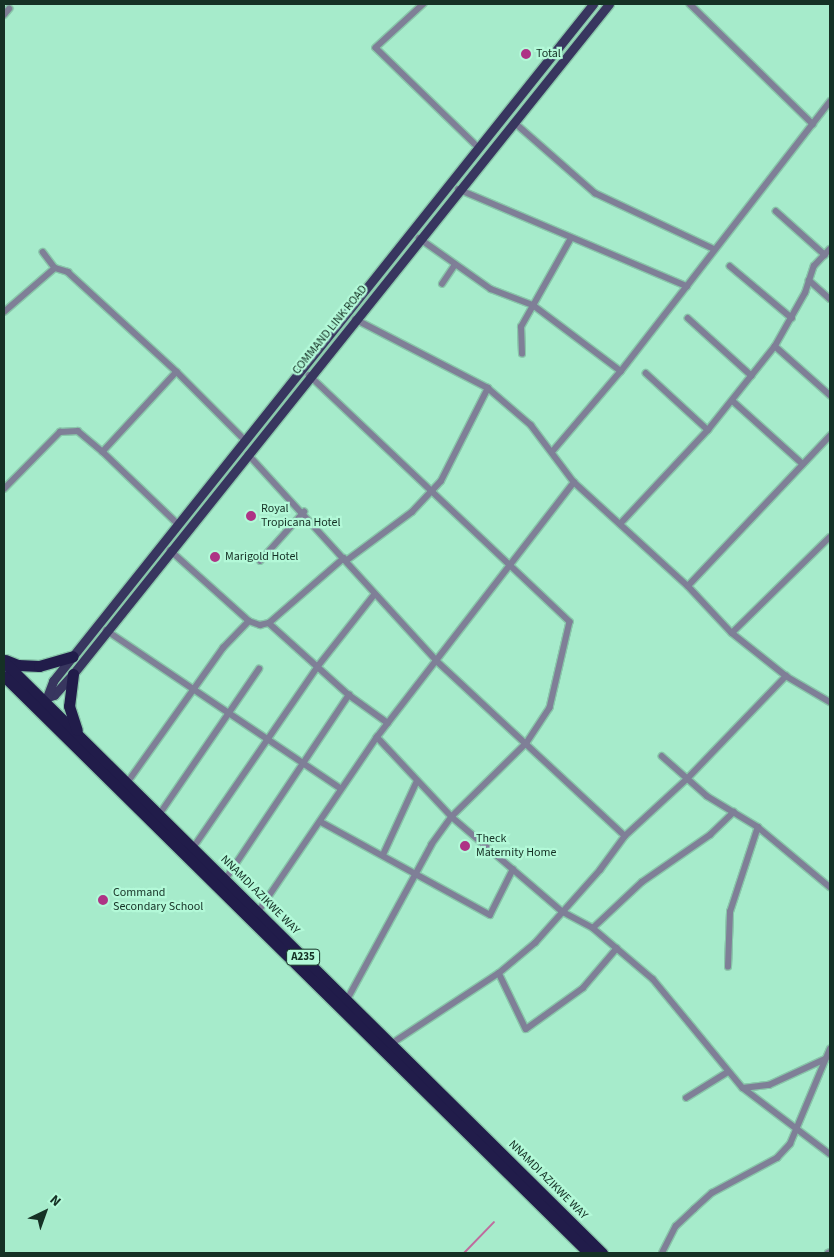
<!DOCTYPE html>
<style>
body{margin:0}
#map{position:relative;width:834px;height:1257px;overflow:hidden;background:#a6ebcb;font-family:"Source Sans 3",sans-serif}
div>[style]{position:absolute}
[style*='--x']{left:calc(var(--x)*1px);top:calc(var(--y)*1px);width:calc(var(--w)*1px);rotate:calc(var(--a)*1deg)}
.stream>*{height:2px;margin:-1px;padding:0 1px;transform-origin:1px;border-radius:1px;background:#bf6c9e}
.roads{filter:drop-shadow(1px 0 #89c6aa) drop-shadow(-1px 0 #89c6aa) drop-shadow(0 1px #89c6aa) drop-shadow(0 -1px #89c6aa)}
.street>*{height:5.5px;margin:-2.75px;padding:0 2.75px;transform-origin:2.75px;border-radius:2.75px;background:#7f7f97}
.primary>*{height:9px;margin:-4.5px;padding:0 4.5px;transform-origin:4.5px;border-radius:4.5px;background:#38365f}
.highway>*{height:11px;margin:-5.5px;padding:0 5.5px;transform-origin:5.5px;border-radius:5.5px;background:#211c4a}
.dots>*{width:14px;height:14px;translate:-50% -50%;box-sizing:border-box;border:2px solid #b3f9d8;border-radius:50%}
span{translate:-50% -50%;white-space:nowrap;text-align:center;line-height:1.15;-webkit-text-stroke:4.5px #b3f9d8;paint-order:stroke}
.shield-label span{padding:1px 4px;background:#b3f9d8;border:1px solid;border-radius:4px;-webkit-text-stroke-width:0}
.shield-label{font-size:11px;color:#153125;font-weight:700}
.poi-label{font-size:12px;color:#153125}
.left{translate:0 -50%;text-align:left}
.street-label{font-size:12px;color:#153125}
.frame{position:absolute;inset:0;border:5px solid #153125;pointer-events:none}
.north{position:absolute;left:20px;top:1187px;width:50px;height:50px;-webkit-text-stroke:4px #b3f9d8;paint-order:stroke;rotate:42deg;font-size:14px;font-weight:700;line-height:20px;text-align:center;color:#153125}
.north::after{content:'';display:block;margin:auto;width:18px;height:22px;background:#153125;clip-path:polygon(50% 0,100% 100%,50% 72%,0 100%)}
</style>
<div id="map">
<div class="stream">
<div style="--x:464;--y:1253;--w:43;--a:-45.9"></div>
</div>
<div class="roads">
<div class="street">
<div style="--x:424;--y:4;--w:65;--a:137.5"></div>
<div style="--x:376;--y:48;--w:142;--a:44.1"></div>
<div style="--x:690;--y:4;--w:172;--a:44.3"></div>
<div style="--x:4;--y:15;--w:8;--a:-50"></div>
<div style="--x:514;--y:122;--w:108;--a:41.2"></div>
<div style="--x:595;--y:193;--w:132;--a:25.2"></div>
<div style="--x:458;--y:189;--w:249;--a:23"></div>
<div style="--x:776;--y:211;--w:66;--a:41.9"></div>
<div style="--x:419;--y:238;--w:88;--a:35.3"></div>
<div style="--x:491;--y:289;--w:45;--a:20.9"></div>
<div style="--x:533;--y:305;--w:110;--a:36.9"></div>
<div style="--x:43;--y:252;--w:20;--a:53"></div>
<div style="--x:55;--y:268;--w:14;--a:17"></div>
<div style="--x:68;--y:272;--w:148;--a:42.5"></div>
<div style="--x:177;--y:372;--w:96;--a:45"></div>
<div style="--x:730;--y:266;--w:81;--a:40"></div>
<div style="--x:809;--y:280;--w:28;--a:42"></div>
<div style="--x:442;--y:284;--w:23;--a:-56"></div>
<div style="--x:4;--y:312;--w:67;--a:-40.8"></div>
<div style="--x:688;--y:318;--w:86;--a:42.2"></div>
<div style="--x:355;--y:319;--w:150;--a:27.4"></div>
<div style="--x:488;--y:388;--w:57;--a:40.7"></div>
<div style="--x:531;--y:425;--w:71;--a:53"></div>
<div style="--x:574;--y:482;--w:154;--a:42.4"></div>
<div style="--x:688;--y:586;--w:64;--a:46.9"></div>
<div style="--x:732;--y:633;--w:69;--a:38.5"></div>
<div style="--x:786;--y:676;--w:51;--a:30.6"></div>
<div style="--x:775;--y:346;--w:74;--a:41.7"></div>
<div style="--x:522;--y:354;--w:27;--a:-92"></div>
<div style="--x:521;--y:327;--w:100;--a:-60.6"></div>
<div style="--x:177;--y:372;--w:109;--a:132.8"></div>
<div style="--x:103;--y:452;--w:104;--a:43.8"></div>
<div style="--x:646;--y:373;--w:84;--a:42.6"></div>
<div style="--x:309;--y:375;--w:359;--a:43.4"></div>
<div style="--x:570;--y:622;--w:88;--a:103.1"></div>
<div style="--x:550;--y:708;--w:42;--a:123.3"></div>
<div style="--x:527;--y:743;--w:105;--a:135.4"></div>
<div style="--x:452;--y:817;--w:34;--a:126"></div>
<div style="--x:432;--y:845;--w:178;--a:118.6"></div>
<div style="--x:733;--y:401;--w:94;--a:42"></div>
<div style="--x:552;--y:452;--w:106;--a:-49.6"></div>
<div style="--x:621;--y:371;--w:341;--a:-52.2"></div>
<div style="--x:248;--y:454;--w:282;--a:47.6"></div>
<div style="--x:438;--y:662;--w:255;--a:42.9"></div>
<div style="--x:4;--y:489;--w:80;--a:-45.5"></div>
<div style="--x:60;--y:432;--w:18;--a:-3"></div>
<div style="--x:78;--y:431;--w:33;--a:40"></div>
<div style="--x:620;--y:524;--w:129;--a:-46.9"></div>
<div style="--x:708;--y:430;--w:107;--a:-51.4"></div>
<div style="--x:775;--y:346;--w:61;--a:-60.5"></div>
<div style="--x:805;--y:293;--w:28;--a:-72"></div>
<div style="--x:814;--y:266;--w:23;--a:-47"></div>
<div style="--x:170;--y:550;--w:106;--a:41.9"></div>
<div style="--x:249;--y:621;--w:12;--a:20"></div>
<div style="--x:260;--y:625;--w:9;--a:-13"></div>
<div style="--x:269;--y:623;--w:99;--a:-40.9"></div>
<div style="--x:260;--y:561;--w:66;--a:-48.1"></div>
<div style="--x:346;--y:561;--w:82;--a:-36.6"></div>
<div style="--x:412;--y:512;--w:42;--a:-46.9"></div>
<div style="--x:441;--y:481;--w:104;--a:-63.2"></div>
<div style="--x:688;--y:586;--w:207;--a:-46.6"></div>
<div style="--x:269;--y:623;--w:108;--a:42"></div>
<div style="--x:349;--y:695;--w:48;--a:35.7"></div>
<div style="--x:106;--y:630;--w:282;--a:34"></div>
<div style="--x:732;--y:633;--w:137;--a:-44.4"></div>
<div style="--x:377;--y:737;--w:110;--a:46.8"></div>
<div style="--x:452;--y:817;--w:146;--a:40.6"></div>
<div style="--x:563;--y:912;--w:34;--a:28"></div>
<div style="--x:593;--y:928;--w:79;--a:40.4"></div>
<div style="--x:653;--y:979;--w:141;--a:50.5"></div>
<div style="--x:743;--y:1088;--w:109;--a:37.2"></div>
<div style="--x:662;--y:756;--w:60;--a:41.6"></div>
<div style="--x:707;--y:796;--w:60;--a:31.3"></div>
<div style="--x:758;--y:827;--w:94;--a:39.8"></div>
<div style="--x:127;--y:783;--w:166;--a:-54.6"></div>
<div style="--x:223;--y:648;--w:37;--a:-46"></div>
<div style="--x:159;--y:815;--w:177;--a:-55.6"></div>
<div style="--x:321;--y:822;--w:193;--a:28.8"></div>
<div style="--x:490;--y:915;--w:51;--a:-63.4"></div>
<div style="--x:193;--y:848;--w:221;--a:-55.5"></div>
<div style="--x:318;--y:666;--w:90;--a:-51.7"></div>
<div style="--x:383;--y:855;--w:81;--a:-65.3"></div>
<div style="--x:225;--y:880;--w:223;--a:-56.2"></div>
<div style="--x:258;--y:912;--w:212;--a:-55.8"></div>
<div style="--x:377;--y:737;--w:322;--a:-52.3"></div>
<div style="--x:593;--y:928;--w:67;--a:-43.2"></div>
<div style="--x:642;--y:882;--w:83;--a:-34.7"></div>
<div style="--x:710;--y:835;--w:33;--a:-44"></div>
<div style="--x:728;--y:967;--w:55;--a:-87.9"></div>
<div style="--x:730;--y:912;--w:89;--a:-71.8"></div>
<div style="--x:499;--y:973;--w:62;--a:64.3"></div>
<div style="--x:526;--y:1029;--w:70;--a:-35.7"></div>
<div style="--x:583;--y:988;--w:52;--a:-49.6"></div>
<div style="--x:391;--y:1044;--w:129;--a:-33.3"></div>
<div style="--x:499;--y:973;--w:47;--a:-39.8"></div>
<div style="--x:535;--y:943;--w:98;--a:-48.3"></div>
<div style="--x:600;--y:870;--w:42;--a:-53.7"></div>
<div style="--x:625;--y:836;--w:84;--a:-42.6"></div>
<div style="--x:687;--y:779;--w:143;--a:-46.1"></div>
<div style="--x:743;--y:1088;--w:26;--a:-7"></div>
<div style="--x:769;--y:1085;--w:62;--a:-24.9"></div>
<div style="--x:686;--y:1098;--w:49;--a:-31.8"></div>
<div style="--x:662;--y:1253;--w:30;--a:-63"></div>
<div style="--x:676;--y:1226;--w:25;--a:-43"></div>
<div style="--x:694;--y:1209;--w:24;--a:-42"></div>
<div style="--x:712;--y:1193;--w:74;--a:-28.3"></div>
<div style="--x:777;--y:1158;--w:19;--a:-47"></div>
<div style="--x:790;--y:1144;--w:103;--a:-67.2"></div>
<div style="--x:828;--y:1253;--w:2;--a:-27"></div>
</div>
<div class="primary">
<div style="--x:40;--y:700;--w:15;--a:-20"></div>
<div style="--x:54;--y:695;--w:28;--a:-48"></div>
<div style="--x:73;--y:674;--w:858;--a:-51.34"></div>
<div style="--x:44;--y:705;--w:26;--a:-69"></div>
<div style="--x:53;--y:681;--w:866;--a:-51.42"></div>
</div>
<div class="highway">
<div style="--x:5;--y:660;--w:14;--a:21"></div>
<div style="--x:18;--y:665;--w:21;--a:3"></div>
<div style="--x:39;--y:666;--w:35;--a:-16"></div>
<div style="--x:4;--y:662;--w:841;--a:44.66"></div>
<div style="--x:73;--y:674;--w:32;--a:97"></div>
<div style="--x:69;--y:706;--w:25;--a:72"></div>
<div style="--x:4;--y:676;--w:822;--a:44.61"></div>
</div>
</div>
<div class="dots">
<div style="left:526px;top:54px;background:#ae3385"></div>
<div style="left:251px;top:516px;background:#ae3385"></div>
<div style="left:215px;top:557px;background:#ae3385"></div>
<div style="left:465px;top:846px;background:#ae3385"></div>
<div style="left:103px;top:900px;background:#ae3385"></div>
</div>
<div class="shield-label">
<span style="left:303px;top:957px">A235</span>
</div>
<div class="poi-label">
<span class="left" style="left:536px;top:54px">Total</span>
<span class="left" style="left:261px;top:516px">Royal<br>Tropicana Hotel</span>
<span class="left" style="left:225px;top:557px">Marigold Hotel</span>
<span class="left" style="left:476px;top:846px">Theck<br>Maternity Home</span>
<span class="left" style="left:113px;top:900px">Command<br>Secondary School</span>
</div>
<div class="street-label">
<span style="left:330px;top:330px;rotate:-51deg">COMMAND LINK ROAD</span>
<span style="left:260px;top:895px;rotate:45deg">NNAMDI AZIKWE WAY</span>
<span style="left:548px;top:1180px;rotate:45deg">NNAMDI AZIKWE WAY</span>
</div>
<div class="frame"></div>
<div class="north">N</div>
</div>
